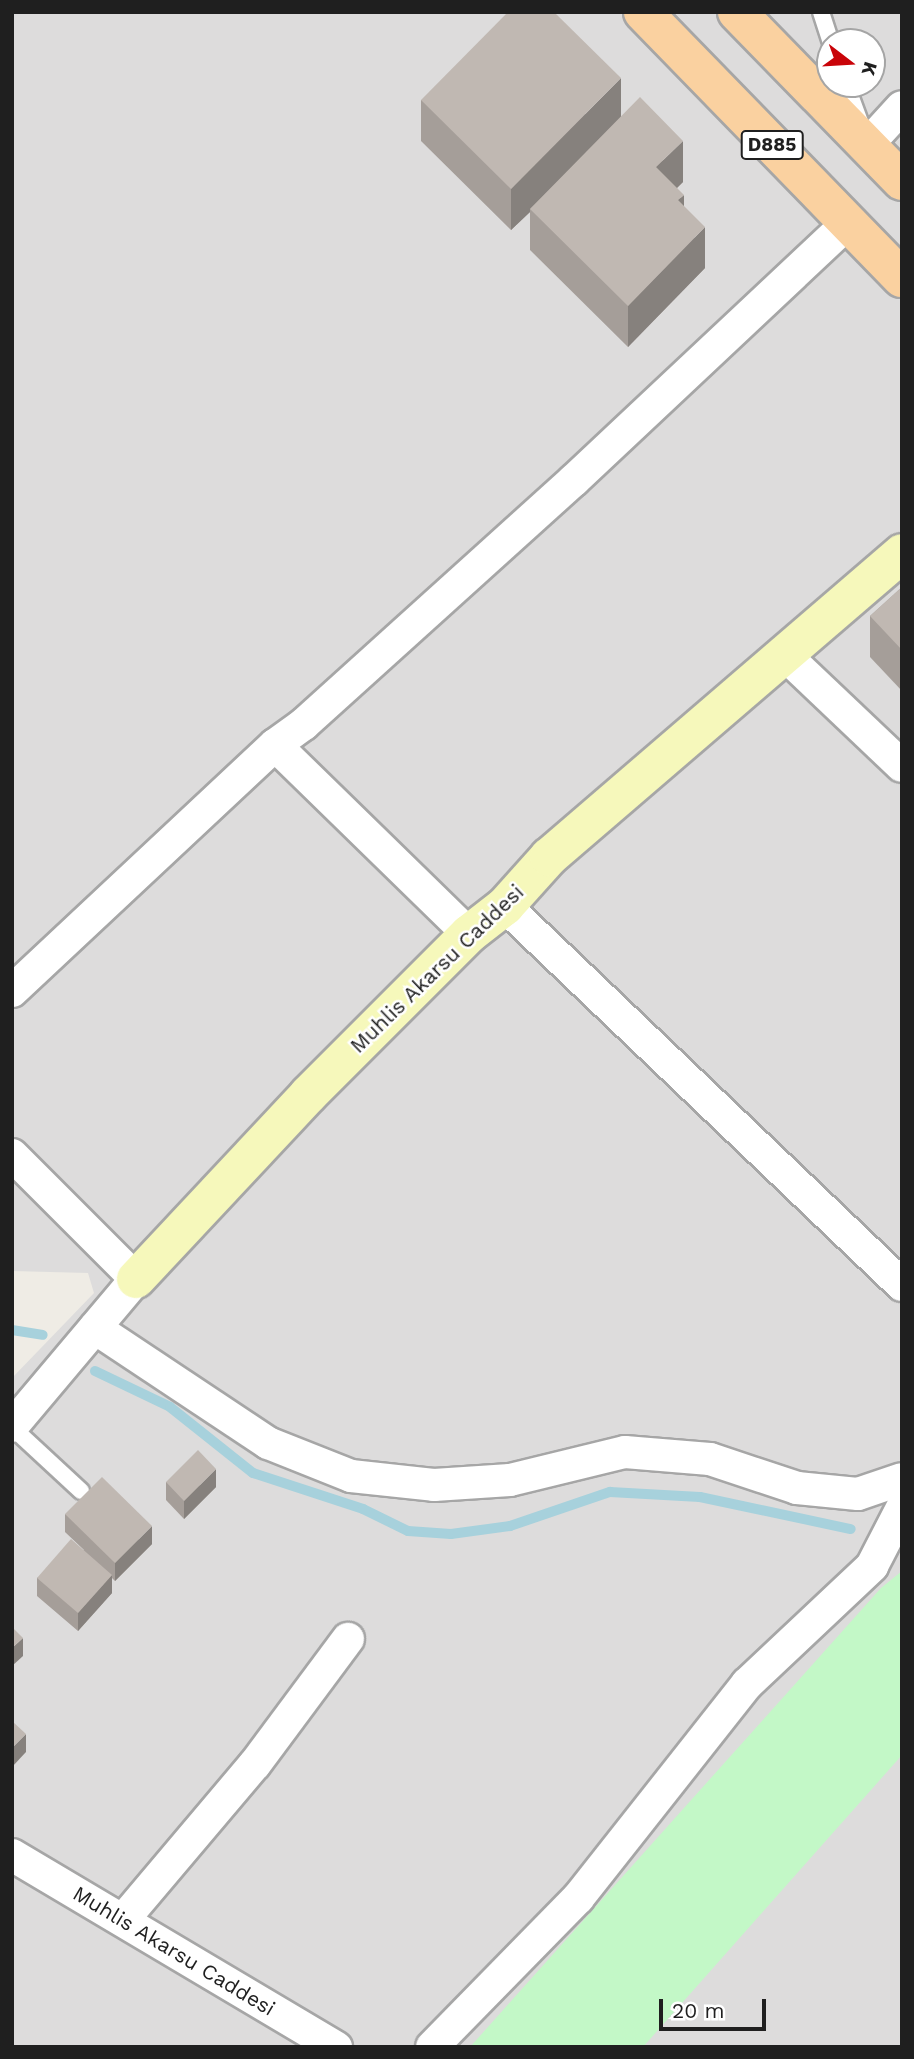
<!DOCTYPE html>
<style>
body{margin:0}
#map{position:relative;width:914px;height:2059px;overflow:hidden;background:#efece5;font-family:"Work Sans",sans-serif}
div>[style]{position:absolute}
.residential>*{inset:0;background:#dddcdc}
.park>*{inset:0;background:#c3f8c7}
.stream>*{height:10px;margin:-5px;padding:0 5px;transform-origin:5px;border-radius:5px;background:#a7d1dc}
.roads{filter:drop-shadow(2px 0 #a6a6a6) drop-shadow(-2px 0 #a6a6a6) drop-shadow(0 2px #a6a6a6) drop-shadow(0 -2px #a6a6a6)}
.lane>*{height:16px;margin:-8px;padding:0 8px;transform-origin:8px;border-radius:8px;background:#fff}
.street>*{height:32px;margin:-16px;padding:0 16px;transform-origin:16px;border-radius:16px;background:#fff}
.secondary>*{height:38px;margin:-19px;padding:0 19px;transform-origin:19px;border-radius:19px;background:#f6f8bb}
.primary>*{height:38px;margin:-19px;padding:0 19px;transform-origin:19px;border-radius:19px;background:#fad1a0}
.wall>*{inset:0;background:#a59e99}
.shaded-wall>*{inset:0;background:#86817d}
.building>*{inset:0;background:#c0b8b2}
span{translate:-50% -50%;white-space:nowrap;text-align:center;line-height:1.15;-webkit-text-stroke:5px #fff;paint-order:stroke}
.shield-label span{padding:2px 5px;background:#fff;border:2px solid;border-radius:5px;-webkit-text-stroke-width:0}
.shield-label{font-size:19px;color:#1f1f1f;font-weight:700}
.street-label{font-size:21px;color:#1f1f1f}
.frame{position:absolute;inset:0;border:14px solid #1f1f1f;pointer-events:none}
.north{position:absolute;left:816px;top:28px;width:70px;height:70px;box-sizing:border-box;background:#fff;border:2px solid #a5a5a5;border-radius:50%;rotate:107deg;font-size:19px;font-weight:700;line-height:28px;text-align:center;color:#1f1f1f}
.north::after{content:'';display:block;margin:auto;width:24px;height:32px;background:#c90409;clip-path:polygon(50% 0,100% 100%,50% 72%,0 100%)}
.scale{position:absolute;left:659px;top:1999px;width:107px;height:32px;box-sizing:border-box;border:4px solid #1f1f1f;border-top:0;padding-left:9px;font-size:21px;line-height:24px;white-space:nowrap;color:#1f1f1f;-webkit-text-stroke:5px #fff;paint-order:stroke}
</style>
<div id="map">
<div class="residential">
<div style="clip-path:polygon(evenodd,12px 12px,902px 12px,902px 2047px,12px 2047px,12px 1378px,94px 1293px,88px 1273px,12px 1271px,12px 12px,830px 42px,872px 42px,872px 84px,830px 84px,830px 42px)"></div>
</div>
<div class="park">
<div style="clip-path:polygon(902px 1571px,902px 1755px,643px 2047px,470px 2047px,881px 1588px)"></div>
</div>
<div class="stream">
<div style="left:12px;top:1330px;width:31px;rotate:9deg"></div>
<div style="left:95px;top:1371px;width:83px;rotate:25.6deg"></div>
<div style="left:170px;top:1407px;width:106px;rotate:38.5deg"></div>
<div style="left:253px;top:1473px;width:116px;rotate:18.1deg"></div>
<div style="left:363px;top:1509px;width:50px;rotate:26.1deg"></div>
<div style="left:408px;top:1531px;width:43px;rotate:4deg"></div>
<div style="left:451px;top:1534px;width:60px;rotate:-7.7deg"></div>
<div style="left:510px;top:1526px;width:106px;rotate:-18.8deg"></div>
<div style="left:610px;top:1492px;width:90px;rotate:3.2deg"></div>
<div style="left:700px;top:1497px;width:154px;rotate:12deg"></div>
</div>
<div class="roads">
<div class="lane">
<div style="left:821px;top:12px;width:32px;rotate:72deg"></div>
<div style="left:846px;top:84px;width:40px;rotate:69.8deg"></div>
<div style="left:12px;top:1427px;width:94px;rotate:42.8deg"></div>
</div>
<div class="street">
<div style="left:868px;top:144px;width:50px;rotate:-47.4deg"></div>
<div style="left:785px;top:655px;width:161px;rotate:43.5deg"></div>
<div style="left:275px;top:745px;width:271px;rotate:44.3deg"></div>
<div style="left:505px;top:906px;width:549px;rotate:43.67deg"></div>
<div style="left:12px;top:991px;width:360px;rotate:-43.1deg"></div>
<div style="left:275px;top:745px;width:36px;rotate:-36deg"></div>
<div style="left:304px;top:724px;width:363px;rotate:-42.1deg"></div>
<div style="left:573px;top:481px;width:377px;rotate:-43.2deg"></div>
<div style="left:12px;top:1155px;width:175px;rotate:45deg"></div>
<div style="left:136px;top:1279px;width:192px;rotate:130.1deg"></div>
<div style="left:95px;top:1328px;width:208px;rotate:33.6deg"></div>
<div style="left:268px;top:1443px;width:89px;rotate:21.7deg"></div>
<div style="left:351px;top:1476px;width:83px;rotate:6.2deg"></div>
<div style="left:434px;top:1485px;width:76px;rotate:-3.8deg"></div>
<div style="left:510px;top:1480px;width:118px;rotate:-13.7deg"></div>
<div style="left:625px;top:1452px;width:85px;rotate:4.7deg"></div>
<div style="left:710px;top:1459px;width:92px;rotate:18.4deg"></div>
<div style="left:797px;top:1488px;width:61px;rotate:5.6deg"></div>
<div style="left:858px;top:1494px;width:46px;rotate:-18.8deg"></div>
<div style="left:12px;top:1855px;width:377px;rotate:30.7deg"></div>
<div style="left:123px;top:1920px;width:204px;rotate:-49.8deg"></div>
<div style="left:255px;top:1764px;width:156px;rotate:-53.4deg"></div>
<div style="left:432px;top:2047px;width:209px;rotate:-45.6deg"></div>
<div style="left:578px;top:1898px;width:273px;rotate:-51.7deg"></div>
<div style="left:747px;top:1684px;width:172px;rotate:-43.3deg"></div>
<div style="left:872px;top:1566px;width:65px;rotate:-62.7deg"></div>
</div>
<div class="secondary">
<div style="left:136px;top:1279px;width:252px;rotate:-46.9deg"></div>
<div style="left:308px;top:1095px;width:228px;rotate:-45deg"></div>
<div style="left:469px;top:934px;width:46px;rotate:-37.9deg"></div>
<div style="left:505px;top:906px;width:66px;rotate:-48.1deg"></div>
<div style="left:549px;top:857px;width:466px;rotate:-40.7deg"></div>
</div>
<div class="primary">
<div style="left:643px;top:12px;width:371px;rotate:45.8deg"></div>
<div style="left:737px;top:12px;width:236px;rotate:45.7deg"></div>
</div>
</div>
<div class="wall">
<div style="clip-path:polygon(421px 100px,621px 117px,683px 182px,677px 188px,705px 268px,628px 347px,530px 250px,530px 212px,511px 230px,421px 141px)"></div>
<div style="clip-path:polygon(902px 587px,902px 691px,870px 657px,870px 616px)"></div>
<div style="clip-path:polygon(166px 1482px,216px 1487px,184px 1519px,166px 1500px)"></div>
<div style="clip-path:polygon(65px 1514px,152px 1544px,115px 1581px,112px 1578px,112px 1593px,78px 1631px,37px 1596px,37px 1578px,84px 1550px,65px 1532px)"></div>
</div>
<div class="shaded-wall">
<div style="clip-path:polygon(621px 78px,621px 119px,530px 209px,530px 212px,511px 230px,511px 189px)"></div>
<div style="clip-path:polygon(683px 141px,683px 182px,656px 208px,656px 167px)"></div>
<div style="clip-path:polygon(684px 195px,684px 236px,678px 200px)"></div>
<div style="clip-path:polygon(705px 227px,705px 268px,628px 347px,628px 306px)"></div>
<div style="clip-path:polygon(216px 1469px,216px 1487px,184px 1519px,184px 1501px)"></div>
<div style="clip-path:polygon(152px 1526px,152px 1544px,115px 1581px,115px 1563px)"></div>
<div style="clip-path:polygon(112px 1575px,112px 1593px,78px 1631px,78px 1613px)"></div>
<div style="clip-path:polygon(23px 1638px,23px 1656px,12px 1666px,12px 1648px)"></div>
<div style="clip-path:polygon(26px 1734px,26px 1752px,12px 1767px,12px 1748px)"></div>
</div>
<div class="building">
<div style="clip-path:polygon(508px 12px,554px 12px,621px 78px,511px 189px,421px 100px)"></div>
<div style="clip-path:polygon(640px 97px,683px 141px,656px 167px,684px 195px,678px 200px,705px 227px,628px 306px,530px 209px)"></div>
<div style="clip-path:polygon(902px 587px,902px 650px,870px 616px)"></div>
<div style="clip-path:polygon(198px 1450px,216px 1469px,184px 1501px,166px 1482px)"></div>
<div style="clip-path:polygon(102px 1477px,152px 1526px,115px 1563px,65px 1514px)"></div>
<div style="clip-path:polygon(71px 1539px,112px 1575px,78px 1613px,37px 1578px)"></div>
<div style="clip-path:polygon(12px 1627px,23px 1638px,12px 1648px)"></div>
<div style="clip-path:polygon(12px 1721px,26px 1734px,12px 1748px)"></div>
</div>
<div class="shield-label">
<span style="left:772px;top:145px">D885</span>
</div>
<div class="street-label">
<span style="left:437px;top:969px;rotate:-44deg">Muhlis Akarsu Caddesi</span>
<span style="left:174px;top:1951px;rotate:31deg">Muhlis Akarsu Caddesi</span>
</div>
<div class="frame"></div>
<div class="north">K</div>
<div class="scale">20 m</div>
</div>
